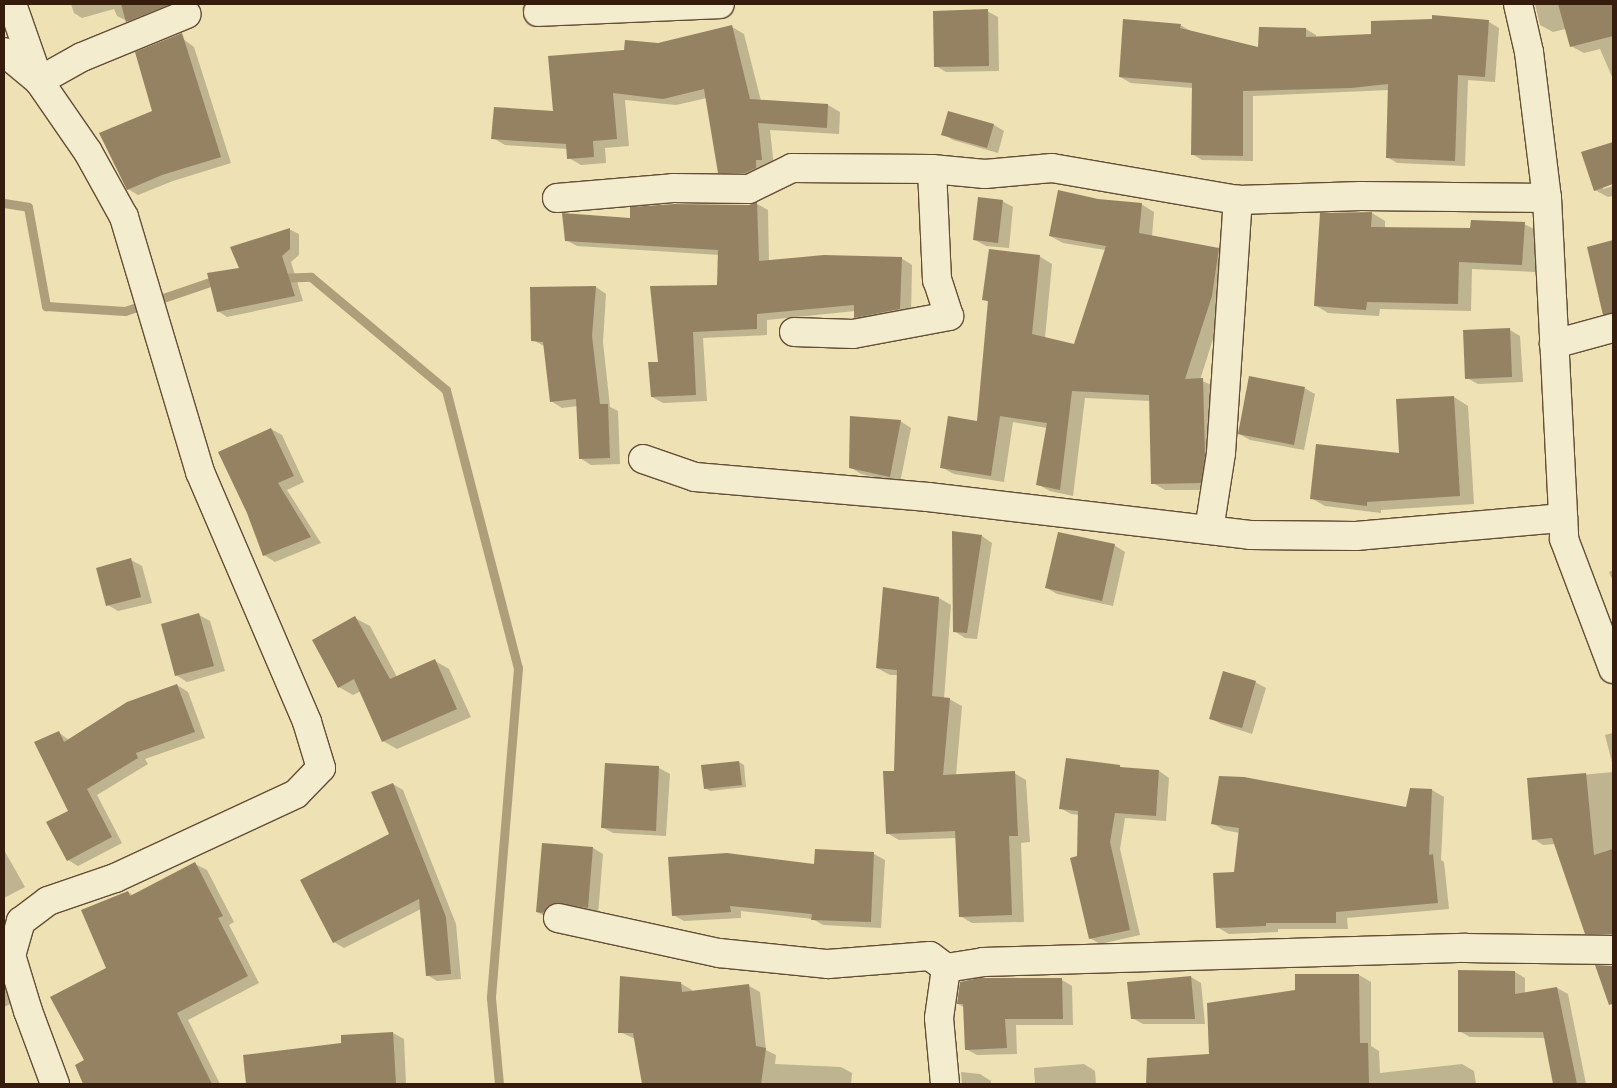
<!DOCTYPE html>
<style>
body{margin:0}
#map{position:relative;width:1617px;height:1088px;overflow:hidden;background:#eee1b3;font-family:"IM FELL Double Pica",serif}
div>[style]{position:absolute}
.shadow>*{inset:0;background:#0003}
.stream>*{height:9px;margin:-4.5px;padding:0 4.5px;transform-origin:4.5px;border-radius:4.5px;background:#af9e7a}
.building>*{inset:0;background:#958263}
.roads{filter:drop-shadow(1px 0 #634d36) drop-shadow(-1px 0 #634d36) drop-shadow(0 1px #634d36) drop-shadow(0 -1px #634d36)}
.street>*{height:28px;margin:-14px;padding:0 14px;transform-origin:14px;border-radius:14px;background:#f4ecce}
span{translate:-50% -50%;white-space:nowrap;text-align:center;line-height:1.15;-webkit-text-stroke:4px #f4ecce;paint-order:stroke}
.frame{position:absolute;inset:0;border:5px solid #351c0c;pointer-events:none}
</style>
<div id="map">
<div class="shadow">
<div style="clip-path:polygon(71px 4px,167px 4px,169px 11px,172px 10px,169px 4px,173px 4px,175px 9px,135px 25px,117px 16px,114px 9px,82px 18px,74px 13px)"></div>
<div style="clip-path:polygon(1535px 4px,1613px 4px,1613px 79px,1600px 49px,1584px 53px,1571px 46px,1566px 29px,1553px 32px,1540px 25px)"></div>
<div style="clip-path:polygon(987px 11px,998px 17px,999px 71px,946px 72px,936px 66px)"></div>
<div style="clip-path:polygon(1489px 22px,1499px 28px,1495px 82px,1468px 80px,1465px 166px,1397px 163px,1387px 157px,1389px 90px,1253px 96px,1253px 161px,1202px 160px,1192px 154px,1193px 88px,1131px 83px,1120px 77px,1180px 25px,1191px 31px,1260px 48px,1306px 29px,1316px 35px,1316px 38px,1372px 35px)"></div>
<div style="clip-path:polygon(732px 27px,744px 34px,761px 101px,828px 105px,840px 112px,839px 134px,770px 130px,774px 167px,769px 175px,732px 179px,720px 172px,707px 98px,676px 105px,625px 100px,629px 146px,605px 148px,606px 163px,581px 165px,569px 158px,568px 149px,505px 145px,493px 138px,554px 112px,625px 51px)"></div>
<div style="clip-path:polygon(179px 36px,194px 47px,231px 163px,173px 181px,138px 195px,128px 189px)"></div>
<div style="clip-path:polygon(994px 125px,1004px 131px,998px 153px,953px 140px,943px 134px)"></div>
<div style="clip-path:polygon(1613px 143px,1613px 183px,1603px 186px,1603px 189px,1613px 186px,1613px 196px,1608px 197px,1595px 190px,1583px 153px)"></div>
<div style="clip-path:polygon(1098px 200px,1141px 204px,1154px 212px,1152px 236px,1219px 249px,1232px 256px,1224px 304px,1200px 380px,1216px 387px,1213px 490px,1165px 490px,1153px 483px,1151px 401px,1085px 398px,1073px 496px,1050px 491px,1037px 484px,1047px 428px,1013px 422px,1004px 482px,954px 474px,941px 467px,978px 422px,989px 302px,983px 299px,1039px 256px,1052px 264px,1045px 338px,1075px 345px,1105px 250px,1063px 243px,1050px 236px)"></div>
<div style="clip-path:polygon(1002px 201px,1013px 207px,1009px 248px,986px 246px,975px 240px)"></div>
<div style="clip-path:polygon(757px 204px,768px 210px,769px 262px,901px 258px,912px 265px,911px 315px,866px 323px,855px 317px,855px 311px,767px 320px,767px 335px,703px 338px,707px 401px,663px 403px,652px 397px,659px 363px,718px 286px,719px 255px,577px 246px,566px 240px,632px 219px)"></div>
<div style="clip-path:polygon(1372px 213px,1385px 221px,1385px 229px,1471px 230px,1524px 224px,1538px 231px,1535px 272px,1472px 269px,1471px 311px,1380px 309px,1379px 316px,1328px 313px,1315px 305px,1321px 214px)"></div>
<div style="clip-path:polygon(289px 229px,299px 234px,299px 255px,291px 262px,303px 301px,227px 317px,218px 311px,241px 270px)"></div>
<div style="clip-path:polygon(1613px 242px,1613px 299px,1612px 299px,1589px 248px)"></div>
<div style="clip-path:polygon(596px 287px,606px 294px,603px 342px,610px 407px,618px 411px,620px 464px,591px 465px,580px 458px,578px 406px,562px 408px,551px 401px,544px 346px,533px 340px)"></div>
<div style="clip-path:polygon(1510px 330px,1520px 336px,1523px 382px,1478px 384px,1467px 378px)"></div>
<div style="clip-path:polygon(1304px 388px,1315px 394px,1304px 450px,1250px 440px,1239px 434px)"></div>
<div style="clip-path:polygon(1454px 397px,1468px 406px,1474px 504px,1381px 510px,1381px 513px,1325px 506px,1311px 498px,1401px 455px)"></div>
<div style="clip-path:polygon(900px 421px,911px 428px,900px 483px,861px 474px,850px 467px)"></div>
<div style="clip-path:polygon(271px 429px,282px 435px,304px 482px,287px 490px,321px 543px,275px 562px,264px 555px)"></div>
<div style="clip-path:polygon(982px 536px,992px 543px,977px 639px,965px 638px,954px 631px)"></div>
<div style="clip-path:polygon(1114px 545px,1125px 552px,1113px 606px,1057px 594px,1047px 588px)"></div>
<div style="clip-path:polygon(131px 560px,142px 566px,152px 603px,118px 611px,108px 605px)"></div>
<div style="clip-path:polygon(1613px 570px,1613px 581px,1609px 572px)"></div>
<div style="clip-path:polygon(939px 598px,951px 605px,944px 699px,949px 699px,962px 706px,956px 776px,1014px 773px,1026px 780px,1030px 842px,1021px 843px,1024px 922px,972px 923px,960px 916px,957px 838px,899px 840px,887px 833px,895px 772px,898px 675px,890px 675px,877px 668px)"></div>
<div style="clip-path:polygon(199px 615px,210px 621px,225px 671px,187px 682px,176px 675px)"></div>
<div style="clip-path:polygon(355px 618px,370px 626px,397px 677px,435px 661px,449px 669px,471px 717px,397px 749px,383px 741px,361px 691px,353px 695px,339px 687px)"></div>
<div style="clip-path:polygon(1255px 682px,1266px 688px,1252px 734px,1221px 724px,1210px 718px)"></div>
<div style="clip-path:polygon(177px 685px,188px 692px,205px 738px,145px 759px,148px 764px,97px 795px,122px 843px,78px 866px,68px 860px,69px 811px,58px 732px,69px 740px)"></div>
<div style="clip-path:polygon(1613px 733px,1613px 766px,1605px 735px)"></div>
<div style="clip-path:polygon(739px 762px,744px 765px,746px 787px,710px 791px,705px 788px)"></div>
<div style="clip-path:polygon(606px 764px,659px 768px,670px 774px,666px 836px,613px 833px,602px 827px)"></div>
<div style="clip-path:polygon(1119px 766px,1124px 769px,1159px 771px,1169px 778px,1166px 821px,1125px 818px,1120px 849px,1140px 935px,1100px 944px,1090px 938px,1078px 857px,1079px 815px,1071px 814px,1060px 808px)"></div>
<div style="clip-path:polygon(1613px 772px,1613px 939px,1596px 939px,1586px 933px,1555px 844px,1543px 845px,1534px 839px,1528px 780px)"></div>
<div style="clip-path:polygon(393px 784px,403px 790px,456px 924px,461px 979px,437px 981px,427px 975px,421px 909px,344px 948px,334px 942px,390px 835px)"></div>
<div style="clip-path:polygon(1432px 790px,1444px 797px,1441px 860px,1444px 862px,1449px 909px,1347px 918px,1348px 929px,1278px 929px,1278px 932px,1229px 934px,1217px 927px,1235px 873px,1240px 833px,1224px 830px,1212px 823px,1407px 808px)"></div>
<div style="clip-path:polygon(593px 848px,603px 854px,598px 914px,548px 918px,537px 912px)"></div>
<div style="clip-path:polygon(4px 850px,25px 887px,4px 898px)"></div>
<div style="clip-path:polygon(816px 850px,874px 854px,885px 860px,881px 928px,823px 925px,813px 919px,741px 911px,741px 918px,684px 921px,673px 915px,815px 865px)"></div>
<div style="clip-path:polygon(195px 864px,207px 870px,234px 922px,229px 925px,259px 983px,188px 1020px,220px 1084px,85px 1084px,76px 1065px,86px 1061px,128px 892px,134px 896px)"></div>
<div style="clip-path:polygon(1515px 972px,1525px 978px,1525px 994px,1557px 988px,1568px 994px,1586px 1084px,1554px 1084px,1545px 1038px,1470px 1037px,1459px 1031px)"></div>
<div style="clip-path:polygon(1359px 975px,1371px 982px,1371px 1046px,1379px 1051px,1380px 1073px,1462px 1064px,1474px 1071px,1476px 1084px,1147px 1084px,1148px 1060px,1211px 1055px,1297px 991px)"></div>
<div style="clip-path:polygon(1191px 977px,1201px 983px,1205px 1024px,1143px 1024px,1132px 1018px)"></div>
<div style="clip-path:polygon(1062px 980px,1072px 986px,1073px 1025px,1016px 1025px,1017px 1054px,977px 1055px,966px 1049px,965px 1008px,958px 1004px)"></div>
<div style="clip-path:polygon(4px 983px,13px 1003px,4px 1007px)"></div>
<div style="clip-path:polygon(680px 983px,692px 990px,692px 992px,749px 986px,760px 992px,766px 1050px,776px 1055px,775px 1064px,841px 1067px,852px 1073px,851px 1084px,643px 1084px,635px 1039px,620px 1032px)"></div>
<div style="clip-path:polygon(393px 1033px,404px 1039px,406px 1084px,248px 1084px,244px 1056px,343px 1044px)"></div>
<div style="clip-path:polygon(1084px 1064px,1095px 1071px,1096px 1084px,1035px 1084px,1034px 1068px)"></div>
<div style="clip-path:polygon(961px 1072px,980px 1074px,991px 1081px,991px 1084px,962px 1084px)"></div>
</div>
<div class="stream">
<div style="left:4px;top:203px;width:24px;rotate:9deg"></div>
<div style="left:28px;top:207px;width:101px;rotate:79.7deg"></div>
<div style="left:46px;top:306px;width:79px;rotate:3.6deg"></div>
<div style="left:125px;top:311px;width:99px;rotate:-18.8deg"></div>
<div style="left:277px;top:278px;width:34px;rotate:-2deg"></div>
<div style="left:311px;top:277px;width:176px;rotate:39.9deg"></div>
<div style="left:446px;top:390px;width:287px;rotate:75.5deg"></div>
<div style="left:518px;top:668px;width:331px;rotate:94.7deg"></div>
<div style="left:491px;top:998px;width:86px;rotate:84.7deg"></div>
</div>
<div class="building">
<div style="clip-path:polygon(121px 4px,171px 4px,126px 22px)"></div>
<div style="clip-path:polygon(1558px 4px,1613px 4px,1613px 36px,1570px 47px)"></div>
<div style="clip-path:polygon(988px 9px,989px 66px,934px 67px,933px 11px)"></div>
<div style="clip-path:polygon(1432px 15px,1489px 20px,1485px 77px,1458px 75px,1455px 161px,1386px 158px,1388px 84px,1351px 88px,1243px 91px,1243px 156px,1191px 155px,1192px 83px,1119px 77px,1123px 19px,1181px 24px,1180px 28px,1258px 47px,1259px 27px,1306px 28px,1306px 37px,1371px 34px,1371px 21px,1432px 19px)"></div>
<div style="clip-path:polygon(732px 25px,750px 99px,828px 104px,827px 128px,758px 123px,762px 160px,756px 160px,756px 168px,745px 173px,718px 173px,704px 89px,663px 99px,613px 93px,617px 139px,593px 141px,594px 157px,567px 159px,566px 144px,491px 139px,494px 107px,553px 111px,548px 56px,624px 50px,625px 40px,658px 43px)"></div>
<div style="clip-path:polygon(182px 33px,221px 157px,162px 175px,127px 190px,99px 133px,152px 111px,135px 52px)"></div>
<div style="clip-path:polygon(948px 111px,994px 124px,987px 148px,941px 135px)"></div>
<div style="clip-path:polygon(1613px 142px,1613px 184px,1594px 191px,1581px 152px)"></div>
<div style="clip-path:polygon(1058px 190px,1098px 199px,1142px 203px,1139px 233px,1219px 248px,1212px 296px,1185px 379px,1203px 378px,1205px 456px,1201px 483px,1151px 484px,1149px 395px,1072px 391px,1060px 490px,1036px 485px,1047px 423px,1000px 416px,991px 476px,940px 468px,948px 416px,977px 421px,988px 301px,982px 300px,989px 249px,1040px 255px,1032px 334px,1074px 344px,1106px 246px,1049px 236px)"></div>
<div style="clip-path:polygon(978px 197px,1003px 200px,998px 243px,973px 240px)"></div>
<div style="clip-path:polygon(757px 202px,759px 261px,824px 255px,902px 257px,900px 309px,854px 318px,854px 305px,757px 314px,757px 329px,693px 332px,696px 395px,651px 397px,648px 362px,658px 362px,650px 286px,717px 285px,718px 250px,565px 241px,562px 213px,630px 218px,630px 207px,674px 204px,749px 205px)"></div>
<div style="clip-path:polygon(1372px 212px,1371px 227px,1470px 228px,1471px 220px,1525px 222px,1522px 265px,1459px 262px,1458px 304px,1367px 302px,1366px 310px,1314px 306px,1320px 213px)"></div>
<div style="clip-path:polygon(290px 228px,290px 249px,282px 256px,295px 296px,217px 312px,207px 273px,239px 268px,230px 247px)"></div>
<div style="clip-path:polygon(1613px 240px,1613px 313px,1603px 315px,1587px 247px)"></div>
<div style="clip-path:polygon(596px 286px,592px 336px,600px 404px,608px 404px,610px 458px,579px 459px,576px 399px,550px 402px,543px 342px,531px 341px,530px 287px)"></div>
<div style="clip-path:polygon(1510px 328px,1512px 377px,1465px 379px,1463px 330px)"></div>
<div style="clip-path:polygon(1249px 376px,1305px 387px,1294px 445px,1238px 434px)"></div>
<div style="clip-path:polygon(1454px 396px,1460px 496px,1367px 502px,1367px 506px,1310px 499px,1316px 444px,1399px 453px,1396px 399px)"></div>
<div style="clip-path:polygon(850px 416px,901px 420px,890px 477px,849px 468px)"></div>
<div style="clip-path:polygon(271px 428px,294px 476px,278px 483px,311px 537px,263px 556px,247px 513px,218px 452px)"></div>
<div style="clip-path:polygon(952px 531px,982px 535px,967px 633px,953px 632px)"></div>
<div style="clip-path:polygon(1058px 532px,1115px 544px,1102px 601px,1045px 588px)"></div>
<div style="clip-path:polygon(131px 558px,141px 597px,106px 606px,96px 568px)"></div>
<div style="clip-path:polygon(883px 587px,939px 597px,932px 696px,950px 698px,943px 775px,1015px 771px,1018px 836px,1009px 836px,1012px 915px,959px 917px,955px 831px,886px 834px,883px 771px,894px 771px,897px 670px,876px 668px)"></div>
<div style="clip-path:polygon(199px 613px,214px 666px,175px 676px,161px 624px)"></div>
<div style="clip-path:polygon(355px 616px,390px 679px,435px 659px,457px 709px,382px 742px,354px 679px,338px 688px,312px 640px)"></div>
<div style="clip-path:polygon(1223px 671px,1256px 681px,1242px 728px,1209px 719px)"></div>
<div style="clip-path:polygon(177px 684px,195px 732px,136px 753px,138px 758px,87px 789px,112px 837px,67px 861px,46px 822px,68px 811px,34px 742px,59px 731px,64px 742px,127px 702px)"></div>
<div style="clip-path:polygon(1066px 758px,1120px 765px,1120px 767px,1159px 770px,1156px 816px,1115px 813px,1110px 842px,1130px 930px,1089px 939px,1070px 858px,1077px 856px,1078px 811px,1059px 809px)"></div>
<div style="clip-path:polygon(739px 761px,742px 785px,704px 789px,701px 765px)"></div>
<div style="clip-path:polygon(605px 763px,659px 766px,656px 831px,601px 828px)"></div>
<div style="clip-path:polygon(1586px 773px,1594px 855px,1613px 849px,1613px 934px,1585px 934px,1552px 838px,1532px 840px,1527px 778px)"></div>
<div style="clip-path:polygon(1219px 776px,1244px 777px,1406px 807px,1410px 788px,1432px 789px,1429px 855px,1433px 854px,1438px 903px,1336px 912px,1336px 923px,1266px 923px,1266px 926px,1216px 928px,1213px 873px,1234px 872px,1239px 828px,1211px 824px)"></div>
<div style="clip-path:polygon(393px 783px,446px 917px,451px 974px,426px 976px,419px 899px,333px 943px,300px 880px,389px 834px,371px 792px)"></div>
<div style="clip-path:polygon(542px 843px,593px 847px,588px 908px,554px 903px,547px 907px,543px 913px,536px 912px)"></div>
<div style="clip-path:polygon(815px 849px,874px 852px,871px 922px,811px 920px,812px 914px,730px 906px,731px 912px,672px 916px,668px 857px,727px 853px,814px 864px)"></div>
<div style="clip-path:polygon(195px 862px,223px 916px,218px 918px,248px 976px,177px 1013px,212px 1084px,83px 1084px,75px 1065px,84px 1060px,50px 997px,106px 968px,81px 910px,128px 891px,130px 896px)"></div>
<div style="clip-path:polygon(1595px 965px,1613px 966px,1613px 1004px,1609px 1005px)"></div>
<div style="clip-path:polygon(1458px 970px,1515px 971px,1515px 994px,1557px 987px,1577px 1084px,1553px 1084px,1543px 1032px,1458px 1032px)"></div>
<div style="clip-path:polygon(1295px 974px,1359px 974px,1360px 1043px,1368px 1043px,1369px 1084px,1146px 1084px,1147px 1058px,1209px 1054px,1207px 1003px,1295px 990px)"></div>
<div style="clip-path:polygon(620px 976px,681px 982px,682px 992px,749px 984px,756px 1046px,766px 1048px,761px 1084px,642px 1084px,633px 1033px,618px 1033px)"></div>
<div style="clip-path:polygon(1191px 976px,1195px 1019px,1131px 1019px,1127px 982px)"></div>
<div style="clip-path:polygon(979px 978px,1062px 978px,1063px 1019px,1005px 1019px,1007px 1048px,965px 1050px,963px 1004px,957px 1004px,960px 982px)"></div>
<div style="clip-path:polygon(393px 1032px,396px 1084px,246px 1084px,243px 1055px,341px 1043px,341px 1035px)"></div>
</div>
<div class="roads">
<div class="street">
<div style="left:12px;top:4px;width:82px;rotate:70.7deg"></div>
<div style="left:39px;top:81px;width:49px;rotate:-29.2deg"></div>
<div style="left:82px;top:57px;width:113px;rotate:-22.3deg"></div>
<div style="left:1518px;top:4px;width:49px;rotate:77.1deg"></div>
<div style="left:1529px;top:52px;width:147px;rotate:83deg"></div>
<div style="left:1547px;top:198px;width:341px;rotate:87.1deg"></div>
<div style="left:1564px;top:539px;width:139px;rotate:69.3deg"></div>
<div style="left:538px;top:12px;width:182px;rotate:-2.5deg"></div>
<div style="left:4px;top:52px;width:45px;rotate:39.6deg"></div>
<div style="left:39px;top:81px;width:86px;rotate:55.4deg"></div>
<div style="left:88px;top:152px;width:74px;rotate:61deg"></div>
<div style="left:124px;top:217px;width:266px;rotate:73.4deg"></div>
<div style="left:200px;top:472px;width:272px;rotate:66.8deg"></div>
<div style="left:307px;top:722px;width:48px;rotate:73.1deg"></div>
<div style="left:321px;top:768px;width:36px;rotate:134deg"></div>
<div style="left:296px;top:794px;width:200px;rotate:155.1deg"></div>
<div style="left:115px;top:878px;width:71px;rotate:161.1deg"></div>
<div style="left:48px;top:901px;width:34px;rotate:143deg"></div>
<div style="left:21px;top:921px;width:35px;rotate:106deg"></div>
<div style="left:11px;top:955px;width:59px;rotate:73.1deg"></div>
<div style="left:28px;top:1011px;width:78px;rotate:69.7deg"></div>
<div style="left:557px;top:198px;width:116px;rotate:-4.9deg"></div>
<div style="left:673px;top:188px;width:76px;rotate:0.8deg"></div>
<div style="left:749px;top:189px;width:48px;rotate:-26deg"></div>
<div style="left:792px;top:168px;width:140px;rotate:0.4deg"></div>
<div style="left:932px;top:169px;width:53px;rotate:5.4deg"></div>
<div style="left:985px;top:174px;width:67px;rotate:-5.1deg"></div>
<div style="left:1052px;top:168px;width:189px;rotate:9.8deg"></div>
<div style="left:1238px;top:200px;width:123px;rotate:-1.9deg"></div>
<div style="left:1361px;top:196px;width:186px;rotate:0.6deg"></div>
<div style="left:794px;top:332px;width:59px;rotate:1.9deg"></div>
<div style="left:853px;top:334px;width:98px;rotate:-10.6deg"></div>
<div style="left:949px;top:316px;width:38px;rotate:-108deg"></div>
<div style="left:937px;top:280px;width:111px;rotate:-92.6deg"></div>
<div style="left:1554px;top:344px;width:61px;rotate:-15.2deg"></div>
<div style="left:643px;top:459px;width:55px;rotate:19.1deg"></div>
<div style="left:695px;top:477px;width:234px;rotate:4.9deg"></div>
<div style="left:928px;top:497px;width:324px;rotate:6.7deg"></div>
<div style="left:1250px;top:535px;width:106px;rotate:0.5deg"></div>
<div style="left:1356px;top:536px;width:208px;rotate:-5deg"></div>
<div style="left:1209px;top:530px;width:78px;rotate:-81.1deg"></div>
<div style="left:1221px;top:453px;width:254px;rotate:-86.2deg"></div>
<div style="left:558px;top:918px;width:165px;rotate:12.3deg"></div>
<div style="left:719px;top:953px;width:110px;rotate:5.8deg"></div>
<div style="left:828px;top:964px;width:102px;rotate:-4.5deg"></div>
<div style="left:930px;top:956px;width:20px;rotate:37deg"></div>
<div style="left:946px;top:968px;width:37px;rotate:-9deg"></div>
<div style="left:983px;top:962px;width:483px;rotate:-1.7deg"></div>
<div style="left:1466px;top:948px;width:147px;rotate:0.8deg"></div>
<div style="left:945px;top:1084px;width:66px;rotate:-95.2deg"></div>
<div style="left:939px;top:1018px;width:50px;rotate:-82deg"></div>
</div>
</div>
<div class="frame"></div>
</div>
